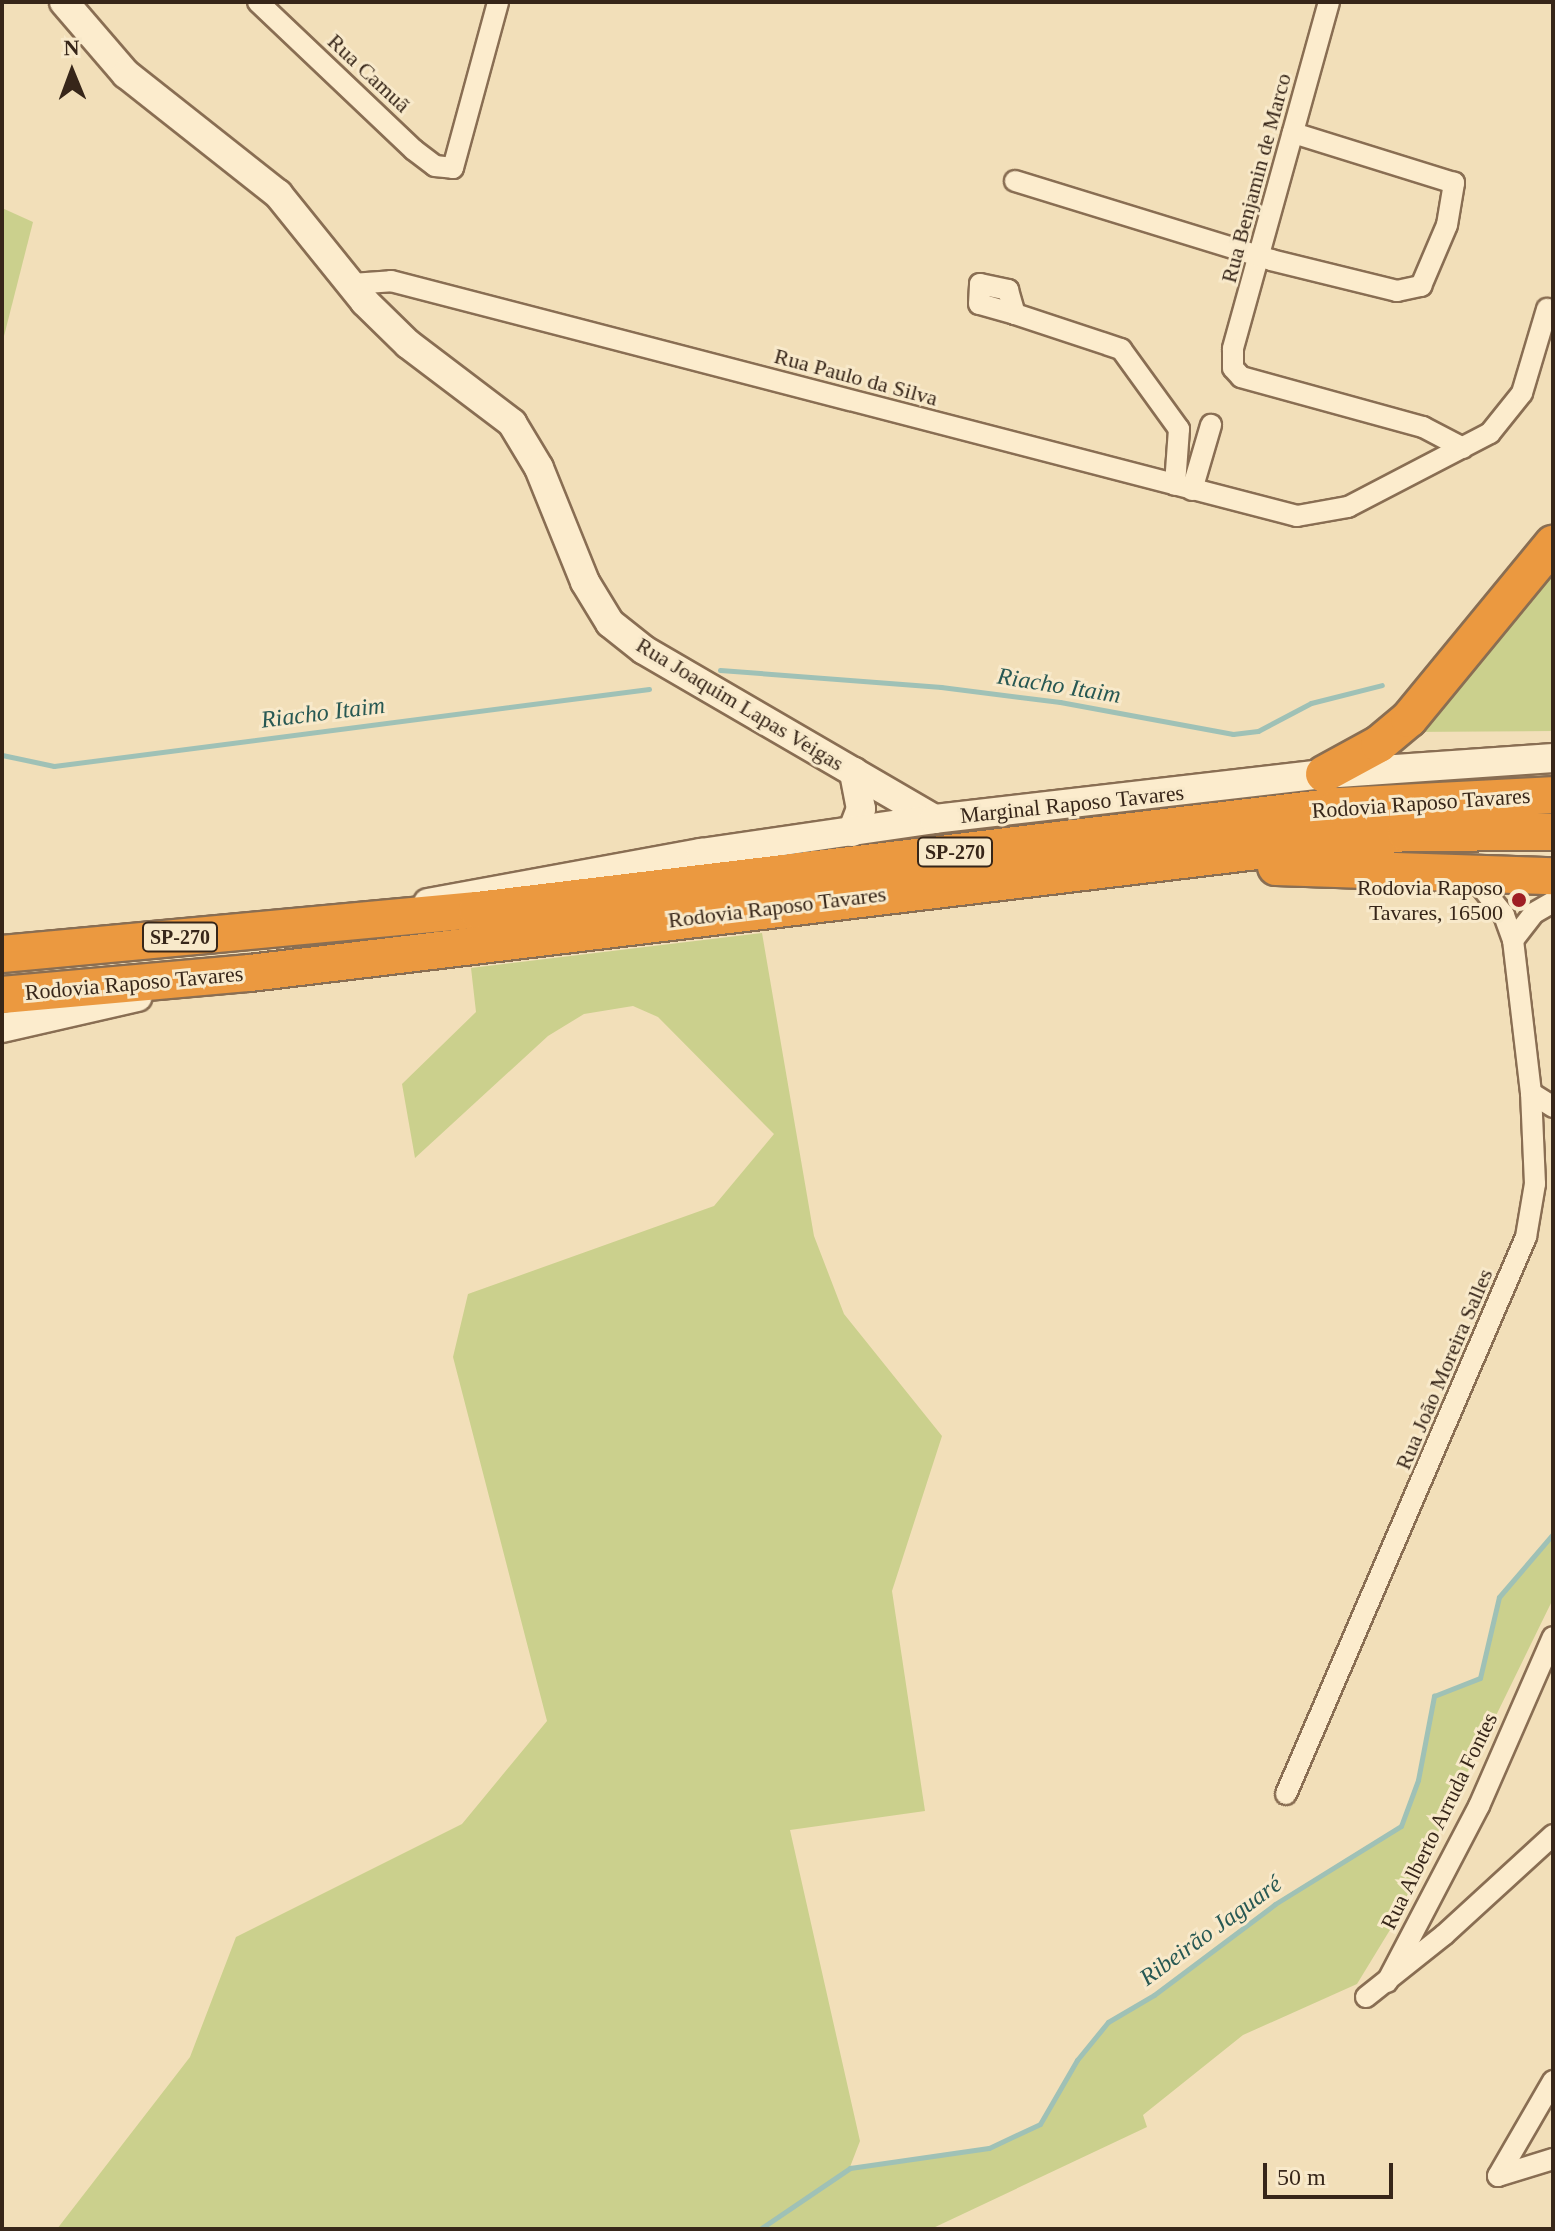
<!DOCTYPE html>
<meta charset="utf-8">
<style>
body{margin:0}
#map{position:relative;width:1555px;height:2231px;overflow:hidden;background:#f2dfb9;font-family:"Times New Roman",serif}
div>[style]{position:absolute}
.green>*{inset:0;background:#cbd08d}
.stream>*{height:5px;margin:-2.5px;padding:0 2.5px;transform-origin:2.5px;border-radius:2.5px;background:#9fc1b6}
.roads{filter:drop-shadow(2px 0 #896e53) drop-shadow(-2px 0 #896e53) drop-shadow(0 2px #896e53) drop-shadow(0 -2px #896e53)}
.street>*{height:20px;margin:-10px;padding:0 10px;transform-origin:10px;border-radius:10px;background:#fceccd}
.secondary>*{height:28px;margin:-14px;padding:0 14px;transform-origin:14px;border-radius:14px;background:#fceccd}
.highway>*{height:36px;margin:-18px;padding:0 18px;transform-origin:18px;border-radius:18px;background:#eb9940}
.dots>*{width:22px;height:22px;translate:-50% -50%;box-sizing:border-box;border:4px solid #f8e9ca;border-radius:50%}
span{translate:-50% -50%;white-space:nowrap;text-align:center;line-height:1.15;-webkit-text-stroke:6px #f8e9ca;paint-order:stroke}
.shield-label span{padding:2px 6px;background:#f8e9ca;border:2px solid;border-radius:6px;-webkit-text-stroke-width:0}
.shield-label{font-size:20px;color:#372619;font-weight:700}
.street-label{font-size:22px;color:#372619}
.poi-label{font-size:22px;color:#372619}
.right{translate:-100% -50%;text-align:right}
.water-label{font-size:24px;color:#275853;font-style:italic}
.frame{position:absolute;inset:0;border:4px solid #372619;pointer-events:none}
.north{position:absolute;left:32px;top:32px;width:80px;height:80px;-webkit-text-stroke:6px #f8e9ca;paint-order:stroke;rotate:359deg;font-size:22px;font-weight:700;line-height:32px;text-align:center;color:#372619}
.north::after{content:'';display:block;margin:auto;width:28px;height:36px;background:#372619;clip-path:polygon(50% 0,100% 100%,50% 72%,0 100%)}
.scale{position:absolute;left:1263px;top:2163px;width:130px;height:36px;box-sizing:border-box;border:4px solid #372619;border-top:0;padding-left:10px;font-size:24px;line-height:28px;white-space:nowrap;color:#372619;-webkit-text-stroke:6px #f8e9ca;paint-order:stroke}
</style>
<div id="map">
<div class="green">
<div style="clip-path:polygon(2px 208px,33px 222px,2px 344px)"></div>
<div style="clip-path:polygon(1553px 563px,1553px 731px,1405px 732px)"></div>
<div style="clip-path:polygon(762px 933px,814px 1236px,844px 1314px,942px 1436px,892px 1591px,925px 1811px,790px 1830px,860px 2141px,850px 2167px,989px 2148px,1040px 2124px,1077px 2060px,1108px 2022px,1154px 1995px,1275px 1904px,1401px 1826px,1418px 1780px,1434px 1696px,1480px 1678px,1499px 1597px,1553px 1534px,1553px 1599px,1396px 1920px,1357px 1984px,1243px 2035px,1143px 2115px,1147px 2127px,931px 2229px,57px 2229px,190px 2057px,236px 1937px,462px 1824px,547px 1721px,453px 1357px,468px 1294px,714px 1206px,774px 1134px,658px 1017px,633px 1006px,584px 1014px,548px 1036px,415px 1158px,402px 1084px,476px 1012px,471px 968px)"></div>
</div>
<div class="stream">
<div style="left:720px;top:670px;width:222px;rotate:4.4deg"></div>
<div style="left:941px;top:687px;width:120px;rotate:7.2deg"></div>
<div style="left:1060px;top:702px;width:176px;rotate:10.5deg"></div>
<div style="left:1233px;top:734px;width:25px;rotate:-7deg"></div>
<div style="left:1258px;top:731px;width:60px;rotate:-27.8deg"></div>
<div style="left:1311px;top:703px;width:73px;rotate:-14.2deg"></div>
<div style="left:2px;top:755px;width:53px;rotate:11.9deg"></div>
<div style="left:54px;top:766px;width:600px;rotate:-7.37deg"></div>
<div style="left:760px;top:2229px;width:109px;rotate:-34.1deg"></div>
<div style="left:850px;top:2168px;width:140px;rotate:-8.2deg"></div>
<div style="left:989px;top:2148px;width:56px;rotate:-25.2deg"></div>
<div style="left:1040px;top:2124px;width:74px;rotate:-60deg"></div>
<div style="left:1077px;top:2060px;width:49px;rotate:-50.8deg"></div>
<div style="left:1108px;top:2022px;width:53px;rotate:-30.4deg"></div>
<div style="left:1154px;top:1995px;width:151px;rotate:-36.9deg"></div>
<div style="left:1275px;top:1904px;width:148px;rotate:-31.8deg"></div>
<div style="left:1401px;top:1826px;width:49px;rotate:-69.7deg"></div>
<div style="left:1418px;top:1780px;width:86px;rotate:-79.2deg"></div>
<div style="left:1434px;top:1696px;width:49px;rotate:-21.4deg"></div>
<div style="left:1480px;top:1678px;width:83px;rotate:-76.8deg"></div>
<div style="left:1499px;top:1597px;width:83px;rotate:-49.4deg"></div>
</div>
<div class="roads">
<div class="street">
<div style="left:258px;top:2px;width:215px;rotate:43.5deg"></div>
<div style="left:414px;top:150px;width:26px;rotate:37deg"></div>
<div style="left:435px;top:166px;width:18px;rotate:6deg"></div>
<div style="left:453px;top:168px;width:172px;rotate:-74.8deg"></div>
<div style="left:1329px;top:2px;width:360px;rotate:105.5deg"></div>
<div style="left:1233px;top:349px;width:19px;rotate:90deg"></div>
<div style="left:1233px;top:368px;width:12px;rotate:48deg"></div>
<div style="left:1241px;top:377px;width:189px;rotate:15.4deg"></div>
<div style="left:1423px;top:427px;width:45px;rotate:27.7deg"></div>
<div style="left:1015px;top:181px;width:268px;rotate:17.1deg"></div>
<div style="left:1271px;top:260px;width:130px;rotate:13.8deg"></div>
<div style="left:1397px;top:291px;width:25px;rotate:-12deg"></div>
<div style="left:1421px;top:286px;width:66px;rotate:-66.9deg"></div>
<div style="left:1447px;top:225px;width:43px;rotate:-80.5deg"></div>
<div style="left:1454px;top:183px;width:169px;rotate:-162.7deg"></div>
<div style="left:352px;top:284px;width:39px;rotate:-4deg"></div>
<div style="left:391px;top:281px;width:936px;rotate:14.54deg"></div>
<div style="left:1297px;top:516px;width:52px;rotate:-10deg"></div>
<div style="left:1348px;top:507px;width:160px;rotate:-27.5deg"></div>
<div style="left:1490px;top:433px;width:51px;rotate:-51.3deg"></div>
<div style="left:1522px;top:393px;width:88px;rotate:-73.4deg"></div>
<div style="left:1015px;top:314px;width:37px;rotate:-164deg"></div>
<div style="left:979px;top:304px;width:20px;rotate:-87deg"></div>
<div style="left:980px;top:284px;width:29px;rotate:12deg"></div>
<div style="left:1008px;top:290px;width:25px;rotate:74deg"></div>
<div style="left:1015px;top:314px;width:112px;rotate:18.3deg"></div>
<div style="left:1121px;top:349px;width:99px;rotate:54.1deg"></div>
<div style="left:1179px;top:429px;width:56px;rotate:94.1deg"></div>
<div style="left:1192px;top:490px;width:68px;rotate:-73.7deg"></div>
<div style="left:1513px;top:940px;width:34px;rotate:-52deg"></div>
<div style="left:1534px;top:913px;width:22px;rotate:-30deg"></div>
<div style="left:1531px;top:1093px;width:26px;rotate:32deg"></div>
<div style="left:1286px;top:1794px;width:607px;rotate:-66.69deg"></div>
<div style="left:1526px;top:1237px;width:54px;rotate:-80.4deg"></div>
<div style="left:1535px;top:1184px;width:91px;rotate:-92.5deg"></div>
<div style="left:1531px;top:1093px;width:154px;rotate:-96.7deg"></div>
<div style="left:1513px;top:940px;width:27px;rotate:-110deg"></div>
<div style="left:1504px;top:915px;width:55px;rotate:-129.1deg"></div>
<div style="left:1387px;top:1982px;width:199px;rotate:-62.4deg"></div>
<div style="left:1479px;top:1806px;width:184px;rotate:-66.4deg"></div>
<div style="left:1366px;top:1997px;width:100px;rotate:-38.5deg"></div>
<div style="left:1444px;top:1935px;width:148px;rotate:-42.5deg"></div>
<div style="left:1498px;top:2176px;width:110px;rotate:-59.9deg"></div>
<div style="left:1498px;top:2176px;width:58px;rotate:-17.2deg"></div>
</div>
<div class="secondary">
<div style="left:64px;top:2px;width:95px;rotate:49.3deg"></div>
<div style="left:126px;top:74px;width:194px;rotate:38.3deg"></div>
<div style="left:278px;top:194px;width:139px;rotate:51.1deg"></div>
<div style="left:365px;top:302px;width:60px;rotate:44.3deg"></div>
<div style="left:408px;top:344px;width:131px;rotate:37.2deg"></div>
<div style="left:512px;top:423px;width:52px;rotate:59deg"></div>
<div style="left:539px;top:468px;width:123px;rotate:68deg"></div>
<div style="left:585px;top:582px;width:48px;rotate:58.6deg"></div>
<div style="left:610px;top:623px;width:43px;rotate:38.5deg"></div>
<div style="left:644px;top:650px;width:336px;rotate:30.2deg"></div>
<div style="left:852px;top:832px;width:25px;rotate:-69deg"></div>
<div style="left:861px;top:809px;width:38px;rotate:-101deg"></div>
<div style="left:428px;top:903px;width:278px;rotate:-10.4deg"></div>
<div style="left:701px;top:853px;width:235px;rotate:-8.3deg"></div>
<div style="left:934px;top:819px;width:393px;rotate:-6.6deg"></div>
<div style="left:1324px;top:774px;width:230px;rotate:-4deg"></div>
<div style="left:2px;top:1028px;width:139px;rotate:-12.9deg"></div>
</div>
<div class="highway">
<div style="left:1324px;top:774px;width:63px;rotate:-28.6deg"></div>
<div style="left:1379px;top:744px;width:39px;rotate:-40deg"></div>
<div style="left:1409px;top:719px;width:227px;rotate:-50.6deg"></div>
<div style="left:1276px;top:867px;width:277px;rotate:1.9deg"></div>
<div style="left:2px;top:954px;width:477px;rotate:-5.3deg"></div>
<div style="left:477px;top:910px;width:868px;rotate:-6.88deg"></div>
<div style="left:1339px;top:806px;width:214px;rotate:-2.9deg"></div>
<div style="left:2px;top:995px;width:249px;rotate:-5.1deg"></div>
<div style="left:250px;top:973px;width:1164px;rotate:-6.91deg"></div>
<div style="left:1406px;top:833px;width:147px;rotate:-0.4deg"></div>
</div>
</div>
<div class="dots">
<div style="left:1519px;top:900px;background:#9e1d23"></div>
</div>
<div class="shield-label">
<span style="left:955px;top:852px">SP-270</span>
<span style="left:180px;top:937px">SP-270</span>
</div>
<div class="street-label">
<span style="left:369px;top:73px;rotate:43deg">Rua Camuã</span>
<span style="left:1256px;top:178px;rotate:-75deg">Rua Benjamin de Marco</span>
<span style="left:856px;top:377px;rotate:15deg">Rua Paulo da Silva</span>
<span style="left:740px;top:704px;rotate:31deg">Rua Joaquim Lapas Veigas</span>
<span style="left:1421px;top:803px;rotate:-4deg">Rodovia Raposo Tavares</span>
<span style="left:1072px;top:804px;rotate:-6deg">Marginal Raposo Tavares</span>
<span style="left:777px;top:907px;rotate:-7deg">Rodovia Raposo Tavares</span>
<span style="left:134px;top:983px;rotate:-5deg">Rodovia Raposo Tavares</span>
<span style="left:1444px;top:1369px;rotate:-67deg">Rua João Moreira Salles</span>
<span style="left:1439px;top:1821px;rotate:-64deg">Rua Alberto Arruda Fontes</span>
</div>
<div class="poi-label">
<span class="right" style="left:1503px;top:900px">Rodovia Raposo<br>Tavares, 16500</span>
</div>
<div class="water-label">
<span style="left:1059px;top:686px;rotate:9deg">Riacho Itaim</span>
<span style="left:323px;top:713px;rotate:-7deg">Riacho Itaim</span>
<span style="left:1211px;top:1931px;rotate:-36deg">Ribeirão Jaguaré</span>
</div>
<div class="frame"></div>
<div class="north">N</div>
<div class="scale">50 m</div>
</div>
